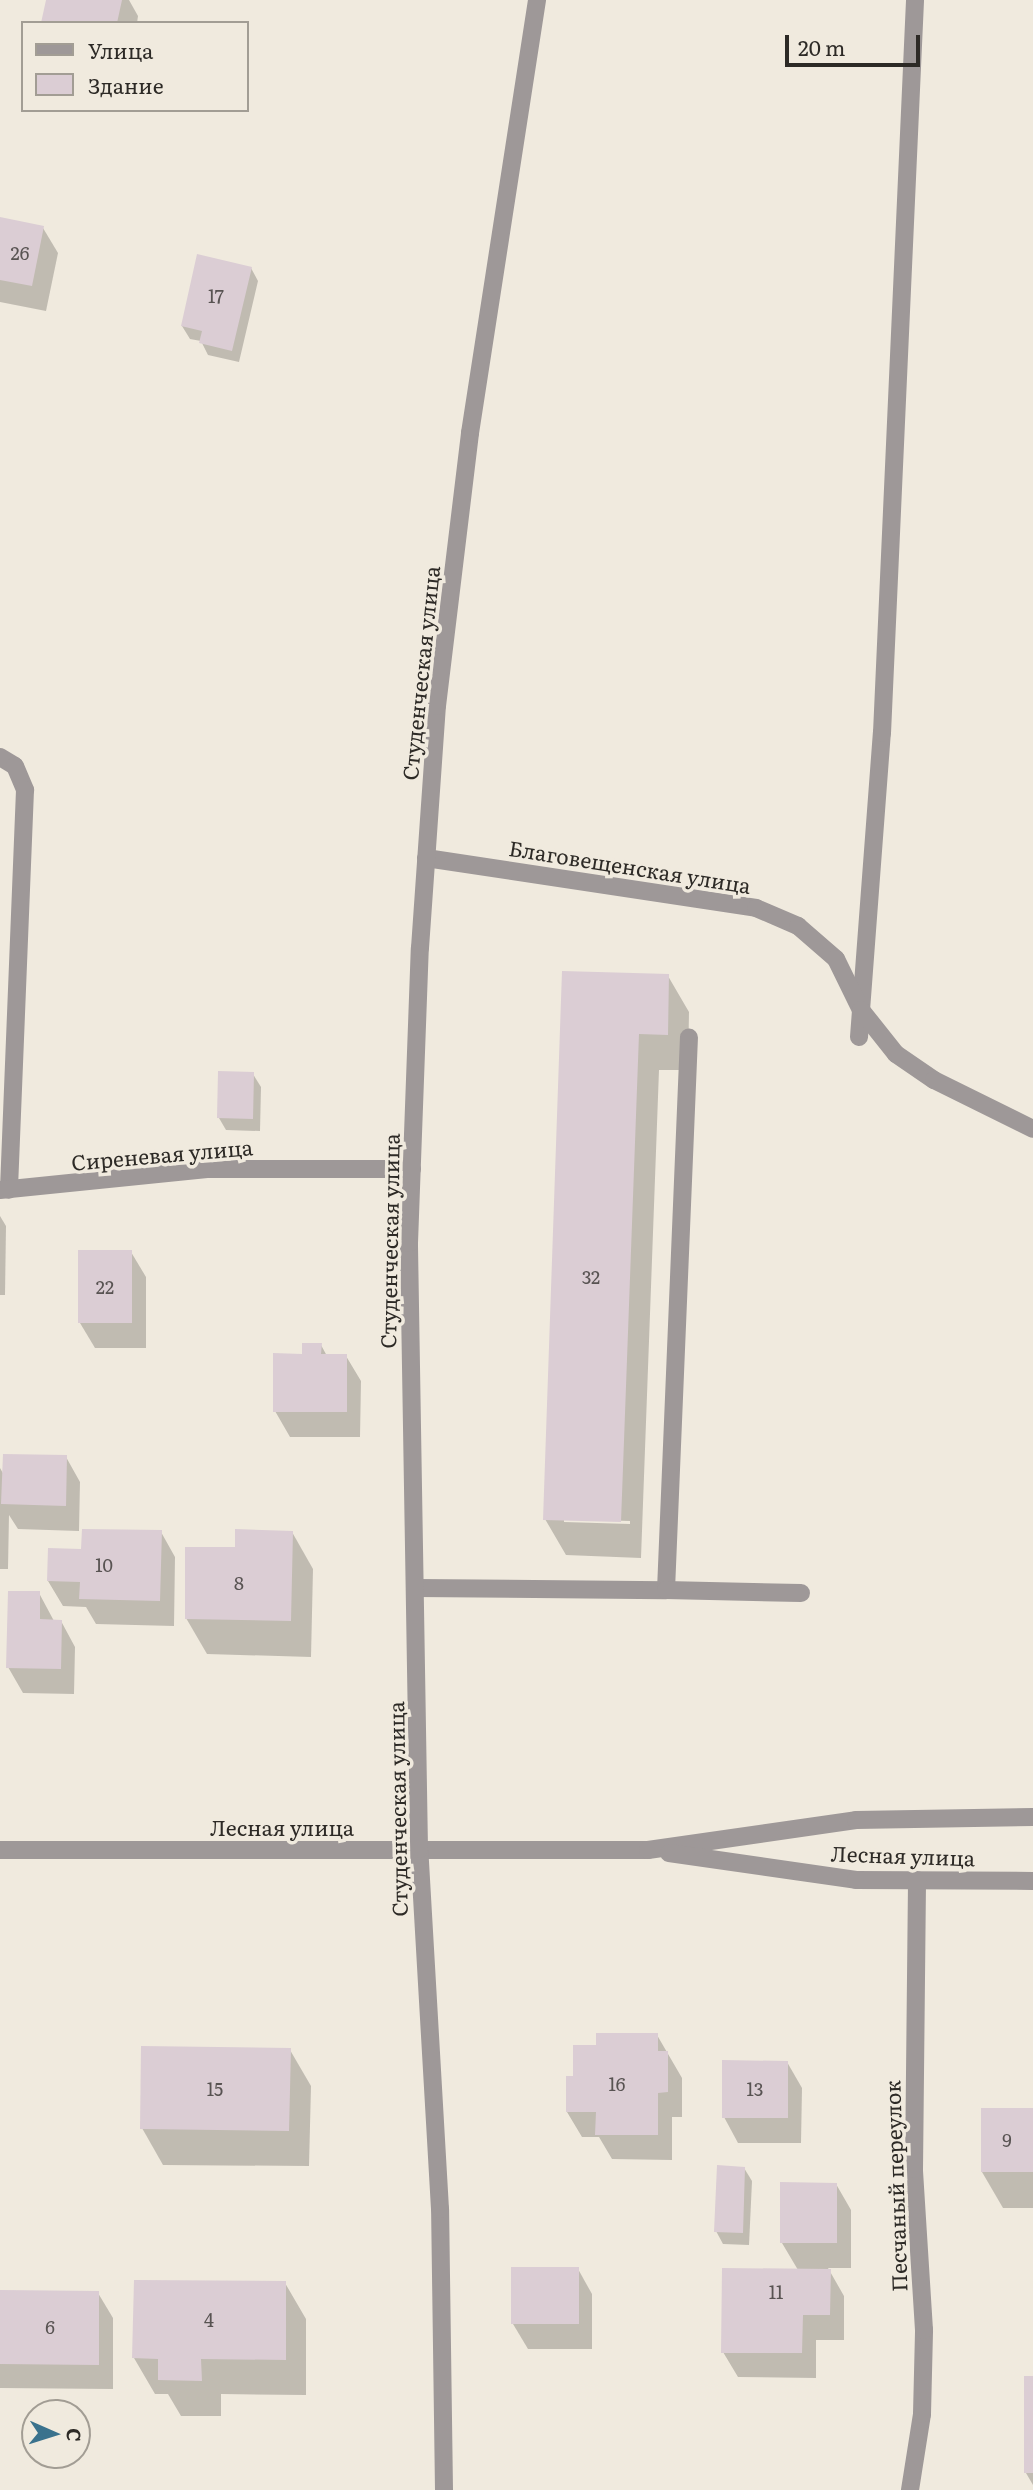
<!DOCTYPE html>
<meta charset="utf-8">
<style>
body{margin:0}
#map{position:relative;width:1033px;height:2490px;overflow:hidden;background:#f0eade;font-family:Literata,serif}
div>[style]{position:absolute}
.shadow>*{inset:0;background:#0003}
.building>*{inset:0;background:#dbcdd4}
.lane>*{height:18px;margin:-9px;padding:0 9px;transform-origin:9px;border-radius:9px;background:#9e9898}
.street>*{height:18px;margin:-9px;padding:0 9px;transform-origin:9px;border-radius:9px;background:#9e9898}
span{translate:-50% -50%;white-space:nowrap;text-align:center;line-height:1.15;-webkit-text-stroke:7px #f0eade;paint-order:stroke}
.number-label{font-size:18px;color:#585352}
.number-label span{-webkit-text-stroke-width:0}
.street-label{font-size:21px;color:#2d2a26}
.legend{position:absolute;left:21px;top:21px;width:228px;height:91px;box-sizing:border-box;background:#f0eade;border:2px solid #a29d94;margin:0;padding:9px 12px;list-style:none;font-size:21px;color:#2d2a26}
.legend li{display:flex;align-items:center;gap:14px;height:35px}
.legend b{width:35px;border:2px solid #a29d94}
.north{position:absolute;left:21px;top:2399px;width:70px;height:70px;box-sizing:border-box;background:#f0eade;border:2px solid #a29d94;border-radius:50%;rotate:93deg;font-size:19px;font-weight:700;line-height:28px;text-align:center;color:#2d2a26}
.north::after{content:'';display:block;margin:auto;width:24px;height:32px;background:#3a728d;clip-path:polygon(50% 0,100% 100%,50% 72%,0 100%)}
.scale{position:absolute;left:785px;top:35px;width:135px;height:32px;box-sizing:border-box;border:4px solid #2d2a26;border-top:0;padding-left:9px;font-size:21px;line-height:24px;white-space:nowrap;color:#2d2a26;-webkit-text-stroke:5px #f0eade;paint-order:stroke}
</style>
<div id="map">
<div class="shadow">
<div style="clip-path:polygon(48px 0,129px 0,138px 16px,137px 23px,43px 23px)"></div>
<div style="clip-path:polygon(0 219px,43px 228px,58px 253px,46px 311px,0 302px)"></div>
<div style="clip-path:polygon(251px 268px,258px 281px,239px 362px,208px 355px,201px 341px,190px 339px,182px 326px)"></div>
<div style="clip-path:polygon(evenodd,564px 972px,668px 976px,689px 1012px,688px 1070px,659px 1070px,641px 1558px,566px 1555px,545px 1519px,564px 972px,564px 1519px,630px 1521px,630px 1524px,564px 1522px,564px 1519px)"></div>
<div style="clip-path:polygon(253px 1074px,261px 1087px,260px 1131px,226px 1130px,219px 1118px)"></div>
<div style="clip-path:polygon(0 1216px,6px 1226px,5px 1295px,0 1295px)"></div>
<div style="clip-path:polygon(131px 1252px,146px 1277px,146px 1348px,95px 1348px,80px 1323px)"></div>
<div style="clip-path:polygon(321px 1345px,327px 1356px,346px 1356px,361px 1381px,360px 1437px,290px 1437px,275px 1411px,304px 1355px)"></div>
<div style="clip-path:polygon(66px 1457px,80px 1482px,79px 1531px,18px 1529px,9px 1515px,8px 1569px,0 1569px,0 1468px,4px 1475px)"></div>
<div style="clip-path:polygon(161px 1532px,175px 1557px,174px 1626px,96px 1624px,86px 1607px,63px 1606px,48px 1581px,82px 1551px)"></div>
<div style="clip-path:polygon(292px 1532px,313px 1569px,311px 1657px,207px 1654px,186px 1618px,236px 1549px)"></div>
<div style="clip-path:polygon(39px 1593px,54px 1621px,61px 1621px,75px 1647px,74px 1694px,23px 1693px,8px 1667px)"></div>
<div style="clip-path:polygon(657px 2035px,682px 2078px,682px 2117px,672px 2117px,672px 2160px,612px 2159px,599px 2137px,582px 2137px,567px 2112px,575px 2077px,598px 2047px)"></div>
<div style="clip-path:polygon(290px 2050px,311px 2086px,309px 2166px,163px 2165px,142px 2128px)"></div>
<div style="clip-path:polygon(787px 2062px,802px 2088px,801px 2143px,738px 2143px,724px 2117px)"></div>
<div style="clip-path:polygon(1033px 2110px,1033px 2208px,1003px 2208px,982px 2172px)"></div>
<div style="clip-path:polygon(744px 2168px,752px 2181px,749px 2245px,723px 2244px,716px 2231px)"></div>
<div style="clip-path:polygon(836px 2184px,851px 2210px,851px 2268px,828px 2268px,844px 2296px,844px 2340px,816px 2340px,816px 2378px,738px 2377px,723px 2352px,798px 2270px,782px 2243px)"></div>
<div style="clip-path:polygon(513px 2269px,578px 2269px,592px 2294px,592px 2349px,528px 2349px,513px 2324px)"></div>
<div style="clip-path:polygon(285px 2283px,306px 2319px,306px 2395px,221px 2394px,221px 2416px,181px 2416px,168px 2394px,155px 2394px,134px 2358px)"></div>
<div style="clip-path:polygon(0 2292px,98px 2293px,113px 2318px,113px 2389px,0 2388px)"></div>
<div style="clip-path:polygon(1033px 2378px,1033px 2485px,1026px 2473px)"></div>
</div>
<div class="building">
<div style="clip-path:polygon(46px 0,122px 0,117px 23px,41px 23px)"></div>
<div style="clip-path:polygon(0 217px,44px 226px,32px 286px,0 280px)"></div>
<div style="clip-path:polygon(197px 254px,252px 267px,232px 351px,199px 343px,202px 331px,181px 326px)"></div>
<div style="clip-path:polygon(562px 971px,669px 974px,668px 1035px,639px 1034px,621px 1522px,543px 1520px)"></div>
<div style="clip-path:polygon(218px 1071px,254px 1072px,253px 1119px,217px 1118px)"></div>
<div style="clip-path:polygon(78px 1250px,132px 1250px,132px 1323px,78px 1323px)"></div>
<div style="clip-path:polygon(302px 1343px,322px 1343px,321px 1354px,347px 1354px,347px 1412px,273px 1412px,273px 1353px,302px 1354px)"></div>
<div style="clip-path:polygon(3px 1454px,67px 1455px,66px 1506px,1px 1504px)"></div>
<div style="clip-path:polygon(82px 1529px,162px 1530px,160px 1601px,79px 1599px,80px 1582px,47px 1581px,48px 1548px,81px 1549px)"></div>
<div style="clip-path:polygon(235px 1529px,293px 1531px,291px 1621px,185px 1619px,185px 1547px,235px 1547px)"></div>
<div style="clip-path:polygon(8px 1591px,40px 1591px,40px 1619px,62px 1620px,61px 1669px,6px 1668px)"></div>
<div style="clip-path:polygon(596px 2033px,658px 2033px,658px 2051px,668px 2051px,668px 2092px,658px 2093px,658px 2135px,595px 2135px,596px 2112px,566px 2112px,566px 2076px,573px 2076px,573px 2045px,596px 2045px)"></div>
<div style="clip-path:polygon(141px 2046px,291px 2048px,289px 2131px,140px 2129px)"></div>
<div style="clip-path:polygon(722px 2060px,788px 2061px,788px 2118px,722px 2118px)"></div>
<div style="clip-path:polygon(981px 2108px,1033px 2108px,1033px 2172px,981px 2172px)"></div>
<div style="clip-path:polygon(717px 2165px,745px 2167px,743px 2233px,714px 2232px)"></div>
<div style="clip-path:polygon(780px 2182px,837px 2183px,837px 2243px,780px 2243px)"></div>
<div style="clip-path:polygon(511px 2267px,579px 2267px,579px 2324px,511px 2324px)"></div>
<div style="clip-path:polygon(722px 2268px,831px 2269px,830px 2315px,803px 2315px,802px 2353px,721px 2353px)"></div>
<div style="clip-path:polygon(134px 2280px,286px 2281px,286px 2360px,201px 2359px,202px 2381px,158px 2380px,158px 2359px,132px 2358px)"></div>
<div style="clip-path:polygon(0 2290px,99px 2291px,99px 2365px,0 2364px)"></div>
<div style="clip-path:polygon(1024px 2376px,1033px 2376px,1033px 2473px,1024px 2473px)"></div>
</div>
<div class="lane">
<div style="left:0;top:757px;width:17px;rotate:31deg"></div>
<div style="left:15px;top:766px;width:26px;rotate:67deg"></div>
<div style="left:25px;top:790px;width:400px;rotate:92.3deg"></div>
<div style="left:859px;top:1037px;width:305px;rotate:-85.7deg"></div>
<div style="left:882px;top:733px;width:734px;rotate:-87.42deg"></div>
<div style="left:417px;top:1588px;width:249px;rotate:0.5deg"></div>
<div style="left:666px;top:1590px;width:553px;rotate:-87.62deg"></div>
<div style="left:666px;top:1590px;width:135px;rotate:1.3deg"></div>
</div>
<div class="street">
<div style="left:426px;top:858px;width:334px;rotate:8.6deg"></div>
<div style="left:756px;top:908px;width:46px;rotate:23.2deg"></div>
<div style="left:798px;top:926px;width:50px;rotate:41deg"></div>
<div style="left:836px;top:959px;width:57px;rotate:63.9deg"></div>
<div style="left:861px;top:1010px;width:56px;rotate:51.5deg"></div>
<div style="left:896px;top:1054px;width:46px;rotate:34.4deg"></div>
<div style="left:934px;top:1080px;width:110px;rotate:26.3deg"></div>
<div style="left:0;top:1190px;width:208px;rotate:-5.8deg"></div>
<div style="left:207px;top:1169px;width:205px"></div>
<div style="left:0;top:1850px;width:648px"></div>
<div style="left:648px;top:1850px;width:210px;rotate:-8.2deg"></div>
<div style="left:856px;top:1820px;width:177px;rotate:-1deg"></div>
<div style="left:669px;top:1853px;width:189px;rotate:8.2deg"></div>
<div style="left:856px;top:1880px;width:177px;rotate:0.3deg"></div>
<div style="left:444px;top:2490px;width:281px;rotate:-90.8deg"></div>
<div style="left:440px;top:2209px;width:361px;rotate:-93.3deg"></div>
<div style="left:419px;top:1849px;width:606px;rotate:-90.95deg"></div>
<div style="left:409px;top:1243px;width:295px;rotate:-87.9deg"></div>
<div style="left:420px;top:948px;width:243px;rotate:-86deg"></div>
<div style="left:437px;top:706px;width:275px;rotate:-83.1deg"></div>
<div style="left:470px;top:433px;width:438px;rotate:-81.2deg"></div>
<div style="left:910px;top:2490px;width:77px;rotate:-81deg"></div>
<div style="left:922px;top:2414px;width:84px;rotate:-88.6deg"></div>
<div style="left:924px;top:2330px;width:161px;rotate:-93.6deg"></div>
<div style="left:914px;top:2169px;width:289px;rotate:-89.4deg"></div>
</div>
<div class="number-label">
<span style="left:20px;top:253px">26</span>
<span style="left:216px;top:296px">17</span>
<span style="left:591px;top:1277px">32</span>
<span style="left:105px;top:1287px">22</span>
<span style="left:104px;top:1565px">10</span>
<span style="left:239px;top:1583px">8</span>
<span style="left:617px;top:2084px">16</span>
<span style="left:215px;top:2089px">15</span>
<span style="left:755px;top:2089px">13</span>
<span style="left:1007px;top:2140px">9</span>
<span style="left:776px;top:2292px">11</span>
<span style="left:209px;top:2320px">4</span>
<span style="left:50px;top:2327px">6</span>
</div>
<div class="street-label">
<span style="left:420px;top:673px;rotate:-84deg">Студенческая улица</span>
<span style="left:630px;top:866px;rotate:9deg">Благовещенская улица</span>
<span style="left:162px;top:1154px;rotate:-5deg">Сиреневая улица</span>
<span style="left:389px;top:1241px;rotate:-89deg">Студенческая улица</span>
<span style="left:397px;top:1809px;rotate:-91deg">Студенческая улица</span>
<span style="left:282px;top:1827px">Лесная улица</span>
<span style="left:903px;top:1855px;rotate:2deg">Лесная улица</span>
<span style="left:895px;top:2186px;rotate:-92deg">Песчаный переулок</span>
</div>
<ul class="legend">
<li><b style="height:9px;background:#9e9898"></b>Улица</li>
<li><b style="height:19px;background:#dbcdd4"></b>Здание</li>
</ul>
<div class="north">С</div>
<div class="scale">20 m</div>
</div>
